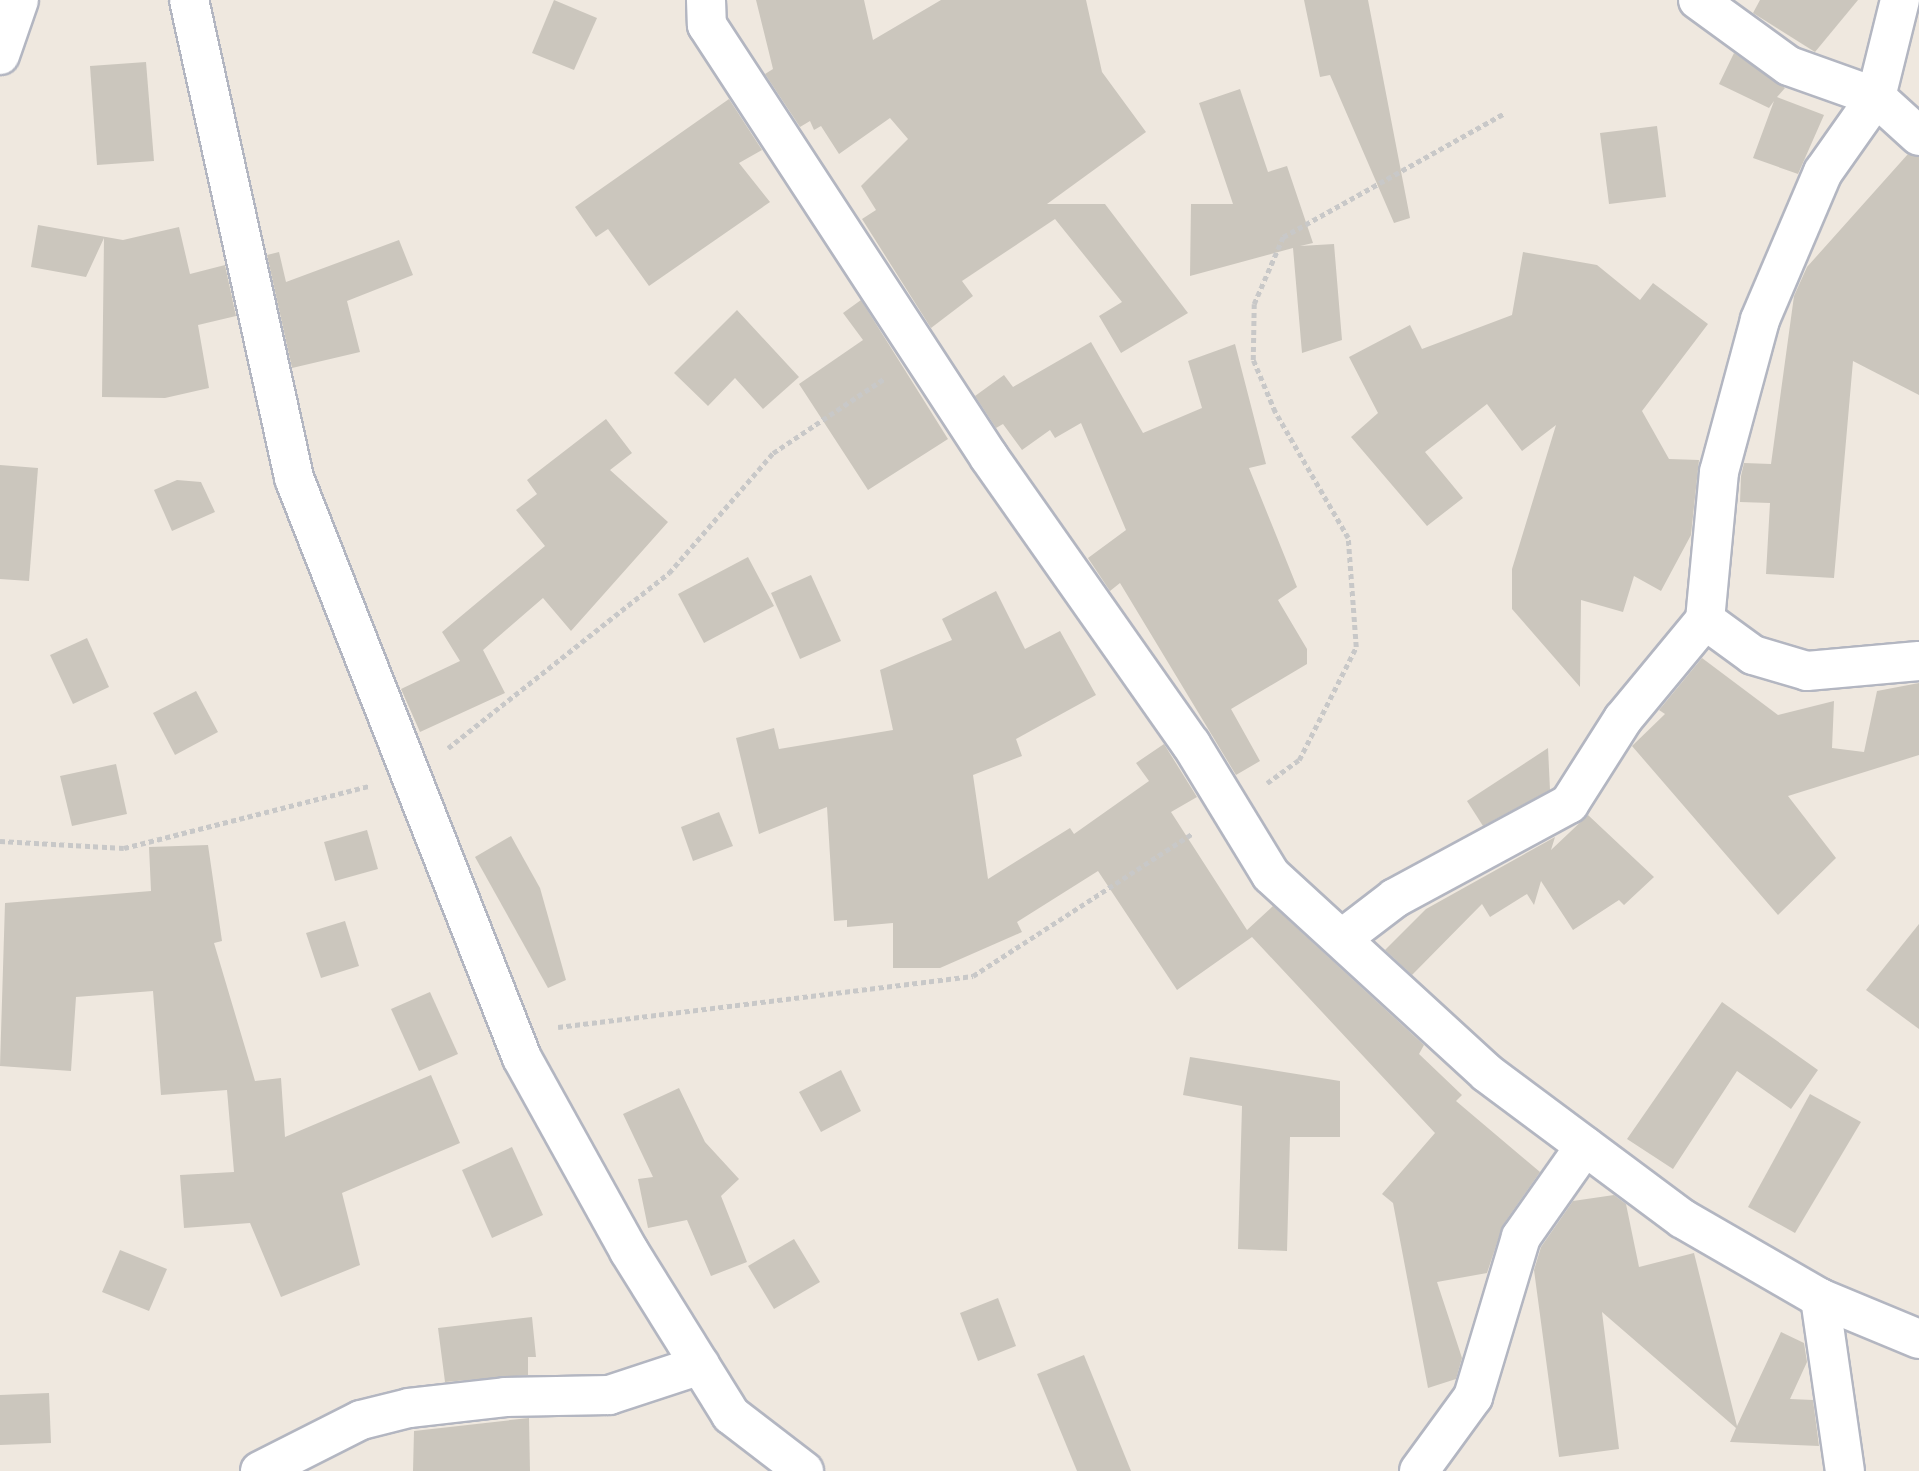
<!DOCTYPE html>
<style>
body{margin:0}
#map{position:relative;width:1919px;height:1471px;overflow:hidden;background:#efe8df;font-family:"Space Grotesk",sans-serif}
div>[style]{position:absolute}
.building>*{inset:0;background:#cbc6bd}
.path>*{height:4.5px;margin-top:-2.25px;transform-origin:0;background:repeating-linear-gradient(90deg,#c8c8c8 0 5px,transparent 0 8.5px)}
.roads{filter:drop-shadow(2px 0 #b3b6c1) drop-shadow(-2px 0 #b3b6c1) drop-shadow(0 2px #b3b6c1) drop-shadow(0 -2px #b3b6c1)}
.minor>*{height:38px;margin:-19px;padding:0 19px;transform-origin:19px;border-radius:19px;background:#fff}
span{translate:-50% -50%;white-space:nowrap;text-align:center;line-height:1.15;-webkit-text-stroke:5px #fff;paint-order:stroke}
</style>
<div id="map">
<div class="building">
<div style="clip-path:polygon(554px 0,597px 18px,574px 70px,532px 53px)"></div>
<div style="clip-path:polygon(756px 0,864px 0,873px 40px,941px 0,1086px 0,1102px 72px,1146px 132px,1047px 204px,1105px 204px,1188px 313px,1121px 353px,1099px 316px,1122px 302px,1055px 219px,962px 281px,973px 296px,931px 328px,862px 219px,876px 210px,861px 186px,908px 139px,890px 118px,839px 154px,821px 126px,814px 130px,810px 121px,800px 127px,765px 74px,773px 69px)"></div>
<div style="clip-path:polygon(1304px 0,1368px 0,1410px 218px,1394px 223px,1330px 75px,1320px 77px)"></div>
<div style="clip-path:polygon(1760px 0,1858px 0,1815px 52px,1753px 13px)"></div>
<div style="clip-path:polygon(1734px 53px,1785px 88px,1777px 97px,1824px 115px,1798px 174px,1753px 158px,1774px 101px,1769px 108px,1719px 84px)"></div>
<div style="clip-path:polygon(146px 62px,154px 161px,97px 165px,90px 66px)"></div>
<div style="clip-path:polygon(1240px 89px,1268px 172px,1287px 166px,1313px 243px,1300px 246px,1334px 244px,1342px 340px,1302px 353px,1293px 248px,1190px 276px,1191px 204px,1233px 204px,1199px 103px)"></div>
<div style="clip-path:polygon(729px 99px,762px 150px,739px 163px,770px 202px,649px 286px,608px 229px,596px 237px,575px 207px)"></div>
<div style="clip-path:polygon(1657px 126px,1666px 197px,1609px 204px,1600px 133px)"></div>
<div style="clip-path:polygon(1908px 154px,1919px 157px,1919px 395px,1853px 361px,1834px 578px,1766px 574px,1770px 503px,1740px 502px,1741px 476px,1744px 463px,1771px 464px,1794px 296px,1807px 267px)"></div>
<div style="clip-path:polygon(38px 225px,123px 240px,179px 227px,190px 274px,225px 265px,236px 316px,198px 325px,209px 388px,165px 398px,102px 397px,104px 238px,86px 277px,31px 267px)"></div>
<div style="clip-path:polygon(399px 240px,413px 275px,347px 301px,360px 352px,292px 368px,267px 255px,279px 252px,286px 282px)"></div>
<div style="clip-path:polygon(1523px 252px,1597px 265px,1640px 300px,1653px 283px,1708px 324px,1642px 411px,1669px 459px,1699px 460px,1691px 535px,1661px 591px,1634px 576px,1623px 612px,1581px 600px,1580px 687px,1512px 609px,1512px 569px,1556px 425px,1522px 451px,1487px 404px,1425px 452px,1463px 498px,1427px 526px,1351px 437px,1378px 413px,1349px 357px,1410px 325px,1422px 349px,1512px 315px)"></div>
<div style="clip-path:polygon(861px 300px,948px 439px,868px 490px,799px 384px,863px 340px,843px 313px)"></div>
<div style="clip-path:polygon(737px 310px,799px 377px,763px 409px,735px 378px,708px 406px,674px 373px)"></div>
<div style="clip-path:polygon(1091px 342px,1143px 433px,1202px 408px,1188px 361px,1235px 344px,1266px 464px,1249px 468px,1297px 587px,1278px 600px,1307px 649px,1307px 664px,1231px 709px,1260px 761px,1236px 775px,1120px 583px,1110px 591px,1088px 558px,1126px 530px,1081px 423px,1055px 438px,1050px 430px,1022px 450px,1003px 424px,996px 428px,975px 396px,1004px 375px,1013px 387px)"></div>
<div style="clip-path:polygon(606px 419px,632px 453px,610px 470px,668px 522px,571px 631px,543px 598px,483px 650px,505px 693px,420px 732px,401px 689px,460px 661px,442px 632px,545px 546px,516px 510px,537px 494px,527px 480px)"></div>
<div style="clip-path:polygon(0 465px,38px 468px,29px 581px,0 579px)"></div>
<div style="clip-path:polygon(177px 480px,201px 482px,215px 512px,172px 531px,154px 490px)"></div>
<div style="clip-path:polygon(748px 557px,774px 606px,704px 643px,678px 594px)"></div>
<div style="clip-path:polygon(811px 575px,841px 641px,800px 659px,771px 593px)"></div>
<div style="clip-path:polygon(996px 591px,1025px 649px,1060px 631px,1096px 695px,1016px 739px,1022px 756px,973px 775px,988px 879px,1070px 828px,1074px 834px,1149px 781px,1136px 763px,1164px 744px,1197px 797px,1171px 812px,1247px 930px,1273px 906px,1424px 1045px,1419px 1054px,1462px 1095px,1456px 1101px,1540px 1172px,1503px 1225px,1487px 1273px,1437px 1282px,1462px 1358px,1456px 1379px,1428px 1388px,1393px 1203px,1382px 1194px,1435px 1133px,1252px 937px,1177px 990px,1098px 871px,1017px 922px,1022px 932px,940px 968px,893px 968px,893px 923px,847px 927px,847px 920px,834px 921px,827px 807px,759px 834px,736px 738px,774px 728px,779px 749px,893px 730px,880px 670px,952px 640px,942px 619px)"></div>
<div style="clip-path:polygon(87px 638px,109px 687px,73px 704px,50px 655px)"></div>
<div style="clip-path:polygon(1702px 658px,1778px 715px,1834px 701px,1832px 748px,1864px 752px,1877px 691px,1919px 683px,1919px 755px,1788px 796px,1836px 858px,1778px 915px,1632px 746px,1665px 714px,1659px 710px)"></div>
<div style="clip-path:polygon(196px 691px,218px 732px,175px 755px,153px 713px)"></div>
<div style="clip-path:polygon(1548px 748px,1550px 790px,1483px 826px,1467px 801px)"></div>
<div style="clip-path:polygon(116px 764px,127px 814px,72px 826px,60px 776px)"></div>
<div style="clip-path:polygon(719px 812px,733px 846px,693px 861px,681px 827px)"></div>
<div style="clip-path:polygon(1588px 815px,1654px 877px,1624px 905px,1619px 900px,1573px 930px,1541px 881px,1534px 905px,1527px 894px,1490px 917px,1482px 904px,1412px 975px,1385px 950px,1426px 909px,1555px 837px,1551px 850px)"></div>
<div style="clip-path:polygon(367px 830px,378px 869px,335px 881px,324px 842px)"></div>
<div style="clip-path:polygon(511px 836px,540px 888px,566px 980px,548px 988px,475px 857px)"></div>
<div style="clip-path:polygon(208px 845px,222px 941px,214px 943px,255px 1081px,281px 1078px,285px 1137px,431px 1075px,460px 1143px,342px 1193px,360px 1265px,281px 1297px,250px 1223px,184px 1228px,180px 1175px,234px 1172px,227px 1090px,161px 1095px,153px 991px,76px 997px,71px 1071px,0 1066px,5px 903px,151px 891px,149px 847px)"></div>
<div style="clip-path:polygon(345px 921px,359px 966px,321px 978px,306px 933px)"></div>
<div style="clip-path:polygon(1919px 924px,1919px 1029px,1866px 990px)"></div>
<div style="clip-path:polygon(430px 992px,458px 1054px,419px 1071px,391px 1009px)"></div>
<div style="clip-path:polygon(1722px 1002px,1818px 1070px,1791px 1109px,1737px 1071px,1673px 1169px,1627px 1139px)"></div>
<div style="clip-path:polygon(1190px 1057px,1340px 1081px,1340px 1137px,1290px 1137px,1287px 1251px,1238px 1249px,1242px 1106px,1183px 1095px)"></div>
<div style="clip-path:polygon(841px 1070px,861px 1111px,821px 1132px,799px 1092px)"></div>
<div style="clip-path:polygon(679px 1088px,705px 1142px,739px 1179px,721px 1196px,747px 1262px,711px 1276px,687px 1220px,648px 1228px,638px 1179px,653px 1177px,623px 1114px)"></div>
<div style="clip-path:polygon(1810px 1094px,1861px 1122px,1795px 1233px,1748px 1207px)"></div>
<div style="clip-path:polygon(512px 1147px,543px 1215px,492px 1238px,462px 1170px)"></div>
<div style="clip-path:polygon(1614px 1195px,1626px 1204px,1639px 1267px,1694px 1253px,1737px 1426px,1781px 1332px,1804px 1343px,1807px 1362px,1790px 1399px,1813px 1400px,1819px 1446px,1730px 1442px,1736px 1428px,1602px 1312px,1619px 1449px,1559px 1457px,1534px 1270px,1541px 1247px,1573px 1201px)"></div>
<div style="clip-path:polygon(794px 1239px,820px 1282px,774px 1309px,748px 1266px)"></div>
<div style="clip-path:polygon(120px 1250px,167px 1269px,149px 1311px,102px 1292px)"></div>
<div style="clip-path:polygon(998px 1298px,1016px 1346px,978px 1361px,960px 1313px)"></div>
<div style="clip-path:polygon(532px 1317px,536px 1357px,528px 1357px,528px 1375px,445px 1382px,438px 1328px)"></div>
<div style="clip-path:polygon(1084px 1355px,1131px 1471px,1077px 1471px,1037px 1374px)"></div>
<div style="clip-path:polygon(49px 1393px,51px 1443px,0 1445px,0 1395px)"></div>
<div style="clip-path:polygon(529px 1418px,530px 1471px,413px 1471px,414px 1431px)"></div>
</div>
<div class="path">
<div style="left:448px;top:748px;width:282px;rotate:-38.4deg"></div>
<div style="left:669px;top:573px;width:159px;rotate:-49.1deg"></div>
<div style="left:773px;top:453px;width:135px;rotate:-33.8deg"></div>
<div style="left:1267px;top:783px;width:39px;rotate:-36deg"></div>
<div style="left:1299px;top:760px;width:127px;rotate:-63.2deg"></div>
<div style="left:1356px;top:647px;width:109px;rotate:-94.2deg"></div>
<div style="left:1348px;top:538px;width:146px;rotate:-120.1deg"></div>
<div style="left:1275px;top:412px;width:56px;rotate:-112.9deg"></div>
<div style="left:1253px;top:360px;width:56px;rotate:-89deg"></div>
<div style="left:1254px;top:304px;width:73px;rotate:-66.6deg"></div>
<div style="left:1283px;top:237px;width:252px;rotate:-29.2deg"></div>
<div style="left:0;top:841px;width:124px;rotate:3.2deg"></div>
<div style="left:124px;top:848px;width:253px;rotate:-14.2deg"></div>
<div style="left:558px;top:1027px;width:418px;rotate:-7deg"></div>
<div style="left:973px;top:976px;width:262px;rotate:-33deg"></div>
</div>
<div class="roads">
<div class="minor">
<div style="left:189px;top:0;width:489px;rotate:77.6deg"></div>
<div style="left:294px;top:478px;width:623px;rotate:68.54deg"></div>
<div style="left:522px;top:1058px;width:221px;rotate:61deg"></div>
<div style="left:629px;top:1251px;width:193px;rotate:58.1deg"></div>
<div style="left:731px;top:1415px;width:92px;rotate:37.5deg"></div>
<div style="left:706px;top:0;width:25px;rotate:88deg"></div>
<div style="left:707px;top:25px;width:516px;rotate:56.86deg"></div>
<div style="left:989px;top:457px;width:351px;rotate:54.9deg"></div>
<div style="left:1191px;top:744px;width:153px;rotate:58.6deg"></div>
<div style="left:1271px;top:875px;width:293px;rotate:42.5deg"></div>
<div style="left:1487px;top:1073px;width:244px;rotate:36.7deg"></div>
<div style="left:1683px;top:1219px;width:158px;rotate:30deg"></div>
<div style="left:1820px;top:1298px;width:107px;rotate:22.5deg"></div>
<div style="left:1698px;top:0;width:112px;rotate:36deg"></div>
<div style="left:1789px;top:66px;width:92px;rotate:19.6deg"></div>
<div style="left:1876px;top:97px;width:58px;rotate:42.2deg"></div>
<div style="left:1900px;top:0;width:100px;rotate:103.9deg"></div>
<div style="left:1876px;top:97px;width:92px;rotate:125.2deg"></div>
<div style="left:1823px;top:172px;width:161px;rotate:113.1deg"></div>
<div style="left:1760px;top:320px;width:157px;rotate:105.1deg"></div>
<div style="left:1719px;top:472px;width:149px;rotate:95.4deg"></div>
<div style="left:1705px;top:620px;width:59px;rotate:36.1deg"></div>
<div style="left:1753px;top:655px;width:56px;rotate:16.5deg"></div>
<div style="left:1807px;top:671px;width:112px;rotate:-5.1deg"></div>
<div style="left:0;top:55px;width:58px;rotate:-70.9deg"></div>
<div style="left:1344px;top:937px;width:64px;rotate:-37.4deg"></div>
<div style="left:1395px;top:898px;width:198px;rotate:-28.4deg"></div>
<div style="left:1569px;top:804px;width:101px;rotate:-57.6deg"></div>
<div style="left:1623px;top:719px;width:129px;rotate:-50.4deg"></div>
<div style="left:1820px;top:1298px;width:175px;rotate:81.8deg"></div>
<div style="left:260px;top:1471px;width:113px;rotate:-26.8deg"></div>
<div style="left:361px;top:1420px;width:49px;rotate:-14deg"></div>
<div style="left:409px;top:1408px;width:97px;rotate:-6.5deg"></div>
<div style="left:505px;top:1397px;width:104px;rotate:-1.1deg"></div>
<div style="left:609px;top:1395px;width:96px;rotate:-18.2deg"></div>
<div style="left:1419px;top:1471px;width:92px;rotate:-53.9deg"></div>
<div style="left:1473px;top:1397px;width:167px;rotate:-73.3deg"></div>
<div style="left:1521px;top:1237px;width:111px;rotate:-54.9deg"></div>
</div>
</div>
</div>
